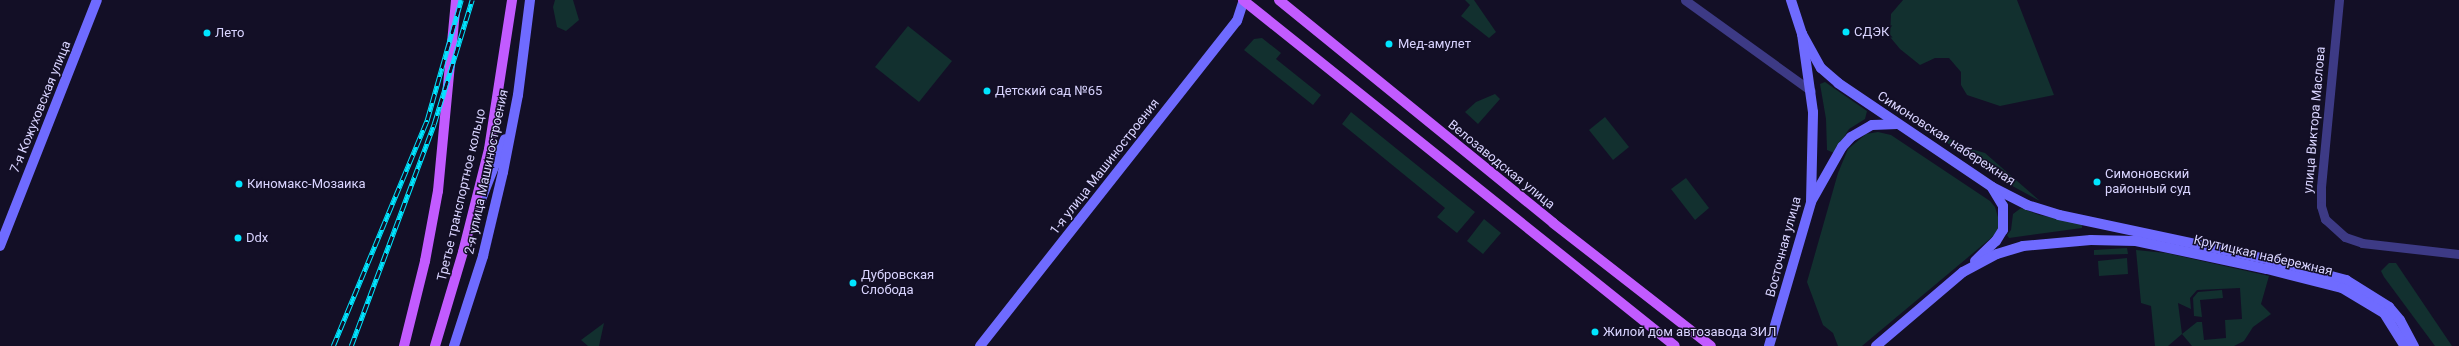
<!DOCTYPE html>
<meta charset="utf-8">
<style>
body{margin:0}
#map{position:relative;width:2459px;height:346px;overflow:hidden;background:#130f26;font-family:Roboto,sans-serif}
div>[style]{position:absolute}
.green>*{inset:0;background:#12302f}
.street>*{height:9px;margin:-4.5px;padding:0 4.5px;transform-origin:4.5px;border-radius:4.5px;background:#3d3a85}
.secondary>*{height:10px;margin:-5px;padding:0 5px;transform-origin:5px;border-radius:5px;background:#6f6bff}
.primary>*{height:10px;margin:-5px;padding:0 5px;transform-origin:5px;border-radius:5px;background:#c25bff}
.rail>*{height:4.5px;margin-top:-2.25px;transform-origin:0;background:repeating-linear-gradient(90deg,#130f26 0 9px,#00e5ff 0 18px);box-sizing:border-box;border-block:1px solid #00e5ff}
.dots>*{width:11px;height:11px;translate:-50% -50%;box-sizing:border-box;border:2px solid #130f26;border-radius:50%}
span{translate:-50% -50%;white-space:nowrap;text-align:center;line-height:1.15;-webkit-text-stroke:3px #130f26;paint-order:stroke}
.poi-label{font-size:13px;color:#d9d4ff}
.left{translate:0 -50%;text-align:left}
.street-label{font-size:13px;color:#d9d4ff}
</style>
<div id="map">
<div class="green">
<div style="clip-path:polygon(555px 0,573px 0,579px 20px,566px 31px,557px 27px,553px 7px)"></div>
<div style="clip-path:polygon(1465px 0,1474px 0,1496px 32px,1489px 38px,1461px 16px,1470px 5px)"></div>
<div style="clip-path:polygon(1903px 0,2017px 0,2054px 95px,2000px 106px,1967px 95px,1961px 85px,1961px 72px,1949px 58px,1935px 58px,1920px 65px,1900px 49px,1890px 37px,1891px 14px)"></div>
<div style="clip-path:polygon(908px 26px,952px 61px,919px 102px,875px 67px)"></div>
<div style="clip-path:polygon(1262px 38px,1281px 53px,1276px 59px,1321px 95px,1313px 105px,1244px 50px,1254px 39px)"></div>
<div style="clip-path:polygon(1825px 82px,1867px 111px,1865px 119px,1849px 129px,1834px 153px,1827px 150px,1826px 119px,1820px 84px)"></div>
<div style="clip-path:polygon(1495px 94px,1500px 99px,1478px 124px,1465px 112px,1476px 102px)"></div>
<div style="clip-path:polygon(1351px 112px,1475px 212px,1457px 233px,1437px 217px,1445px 208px,1342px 124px)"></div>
<div style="clip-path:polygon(1605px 117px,1629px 147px,1613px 160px,1589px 130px)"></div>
<div style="clip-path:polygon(1924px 124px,1964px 147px,1985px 153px,2040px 201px,2005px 182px,1922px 126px)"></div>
<div style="clip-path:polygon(1878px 132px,1891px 135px,1990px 201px,1995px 207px,2000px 224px,1997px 233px,1862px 346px,1838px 346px,1833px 333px,1823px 325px,1807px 282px,1838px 173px,1848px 149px,1866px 134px)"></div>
<div style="clip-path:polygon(1686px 178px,1709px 208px,1695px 220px,1671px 189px)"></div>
<div style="clip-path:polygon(2021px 208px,2039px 215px,2082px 223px,2082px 228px,2009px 238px,2007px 235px,2011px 230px,2013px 214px)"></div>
<div style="clip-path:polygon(1484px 219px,1501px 233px,1483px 254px,1467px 241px)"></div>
<div style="clip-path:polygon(2127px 248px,2128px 254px,2094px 255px,2094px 250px)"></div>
<div style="clip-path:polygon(evenodd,2136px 250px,2166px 253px,2269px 276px,2261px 304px,2271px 314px,2253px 327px,2244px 341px,2234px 346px,2192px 346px,2182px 334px,2168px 346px,2155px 346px,2151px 306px,2141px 303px,2136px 250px,2240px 288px,2242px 319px,2225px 320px,2226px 338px,2204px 340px,2202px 322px,2197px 322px,2182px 334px,2178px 303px,2191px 309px,2190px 298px,2197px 290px,2240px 288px)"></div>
<div style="clip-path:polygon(2127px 258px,2128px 274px,2099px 276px,2098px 261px)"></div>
<div style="clip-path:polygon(2389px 263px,2396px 263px,2452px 346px,2435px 346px,2384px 277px,2381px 271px)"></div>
<div style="clip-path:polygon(2222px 290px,2223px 298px,2200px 300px,2202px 317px,2194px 316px,2193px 298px,2198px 292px)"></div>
<div style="clip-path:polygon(604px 323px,599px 346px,588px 346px,581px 340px)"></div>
</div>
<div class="street">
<div style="left:1685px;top:0;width:155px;rotate:35.8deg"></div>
<div style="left:2339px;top:0;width:188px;rotate:95.5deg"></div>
<div style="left:2321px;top:187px;width:19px;rotate:90deg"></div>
<div style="left:2321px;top:206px;width:14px;rotate:73deg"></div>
<div style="left:2325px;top:219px;width:27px;rotate:42deg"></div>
<div style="left:2345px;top:237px;width:18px;rotate:19deg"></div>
<div style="left:2362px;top:243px;width:98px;rotate:6.5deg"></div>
</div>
<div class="secondary">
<div style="left:1802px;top:34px;width:39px;rotate:61deg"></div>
<div style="left:1821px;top:68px;width:23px;rotate:41deg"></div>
<div style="left:1838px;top:83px;width:186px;rotate:34deg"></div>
<div style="left:1992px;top:187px;width:39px;rotate:27deg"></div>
<div style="left:2027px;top:205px;width:34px;rotate:17deg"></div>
<div style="left:2059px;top:215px;width:216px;rotate:12deg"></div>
<div style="left:2270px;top:260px;width:79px;rotate:14.7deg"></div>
<div style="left:2346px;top:280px;width:51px;rotate:32.1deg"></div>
<div style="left:2389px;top:307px;width:17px;rotate:50deg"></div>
<div style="left:2400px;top:320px;width:30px;rotate:62deg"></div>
<div style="left:1812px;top:200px;width:61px;rotate:-60.5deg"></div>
<div style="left:1842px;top:147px;width:13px;rotate:-48deg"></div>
<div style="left:1851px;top:137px;width:24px;rotate:-30deg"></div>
<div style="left:1872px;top:125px;width:25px;rotate:-2deg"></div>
<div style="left:477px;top:210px;width:76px;rotate:-68.5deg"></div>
<div style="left:0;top:246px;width:264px;rotate:-68.5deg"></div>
<div style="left:1975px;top:261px;width:29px;rotate:-44deg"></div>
<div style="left:1996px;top:241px;width:13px;rotate:-58deg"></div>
<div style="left:2003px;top:230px;width:24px;rotate:-90deg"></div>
<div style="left:2003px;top:206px;width:21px;rotate:-121deg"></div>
<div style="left:454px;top:346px;width:95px;rotate:-72.1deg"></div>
<div style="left:483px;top:256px;width:86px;rotate:-76.6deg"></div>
<div style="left:503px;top:172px;width:78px;rotate:-79deg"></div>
<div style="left:518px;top:95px;width:96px;rotate:-82.8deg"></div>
<div style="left:980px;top:346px;width:414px;rotate:-51.7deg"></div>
<div style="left:1237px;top:21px;width:22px;rotate:-72deg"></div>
<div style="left:1769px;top:346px;width:150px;rotate:-73.7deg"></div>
<div style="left:1811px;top:202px;width:90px;rotate:-88.7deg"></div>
<div style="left:1813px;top:112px;width:79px;rotate:-98deg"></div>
<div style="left:1802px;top:34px;width:36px;rotate:-108deg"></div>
<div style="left:1876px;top:346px;width:114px;rotate:-40.4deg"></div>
<div style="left:1963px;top:272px;width:38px;rotate:-28deg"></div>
<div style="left:1997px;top:254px;width:27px;rotate:-17deg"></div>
<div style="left:2023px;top:246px;width:68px;rotate:-5deg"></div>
<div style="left:2091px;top:240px;width:45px;rotate:1.3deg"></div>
<div style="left:2136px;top:241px;width:134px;rotate:12.1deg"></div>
<div style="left:2267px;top:269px;width:77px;rotate:14.2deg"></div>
<div style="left:2342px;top:288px;width:49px;rotate:30.8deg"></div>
<div style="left:2384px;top:313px;width:39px;rotate:58deg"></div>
</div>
<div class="primary">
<div style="left:1243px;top:0;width:553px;rotate:38.69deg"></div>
<div style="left:1279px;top:0;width:353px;rotate:39.1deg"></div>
<div style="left:1553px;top:223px;width:200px;rotate:37.9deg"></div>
<div style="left:404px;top:346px;width:88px;rotate:-76.1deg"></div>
<div style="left:425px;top:261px;width:71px;rotate:-79.5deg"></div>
<div style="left:438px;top:191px;width:192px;rotate:-84.6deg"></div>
<div style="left:435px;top:346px;width:98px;rotate:-73.4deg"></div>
<div style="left:463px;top:252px;width:106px;rotate:-75.8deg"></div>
<div style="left:489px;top:149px;width:151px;rotate:-81.2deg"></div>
</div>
<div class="rail">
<div style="left:333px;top:346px;width:245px;rotate:-67.4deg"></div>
<div style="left:427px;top:120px;width:125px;rotate:-74.2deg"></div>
<div style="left:351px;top:346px;width:237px;rotate:-69.5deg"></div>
<div style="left:434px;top:124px;width:130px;rotate:-73deg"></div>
</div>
<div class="dots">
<div style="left:1846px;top:32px;background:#00e5ff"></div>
<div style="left:207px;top:33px;background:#00e5ff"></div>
<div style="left:1389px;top:44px;background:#00e5ff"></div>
<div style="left:987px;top:91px;background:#00e5ff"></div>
<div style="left:2097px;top:182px;background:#00e5ff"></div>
<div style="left:239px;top:184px;background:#00e5ff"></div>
<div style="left:238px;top:238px;background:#00e5ff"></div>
<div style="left:853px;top:283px;background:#00e5ff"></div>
<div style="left:1595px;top:332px;background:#00e5ff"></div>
</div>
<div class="poi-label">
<span class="left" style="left:1854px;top:32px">СДЭК</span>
<span class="left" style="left:215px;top:33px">Лето</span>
<span class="left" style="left:1398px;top:44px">Мед-амулет</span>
<span class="left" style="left:995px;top:91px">Детский сад №65</span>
<span class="left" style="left:2105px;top:182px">Симоновский<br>районный суд</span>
<span class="left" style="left:247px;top:184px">Киномакс-Мозаика</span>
<span class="left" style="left:246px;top:238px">Ddx</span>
<span class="left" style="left:861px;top:283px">Дубровская<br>Слобода</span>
<span class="left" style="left:1603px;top:332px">Жилой дом автозавода ЗИЛ</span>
</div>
<div class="street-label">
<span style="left:41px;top:107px;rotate:-68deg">7-я Кожуховская улица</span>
<span style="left:2315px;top:120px;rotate:-85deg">улица Виктора Маслова</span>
<span style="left:1946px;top:139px;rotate:33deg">Симоновская набережная</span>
<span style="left:1501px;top:165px;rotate:39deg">Велозаводская улица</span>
<span style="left:1105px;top:167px;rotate:-52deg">1-я улица Машиностроения</span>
<span style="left:487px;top:172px;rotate:-78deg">2-я улица Машиностроения</span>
<span style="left:462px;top:195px;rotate:-77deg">Третье транспортное кольцо</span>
<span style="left:1784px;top:247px;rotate:-75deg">Восточная улица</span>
<span style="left:2263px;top:256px;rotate:13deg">Крутицкая набережная</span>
</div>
</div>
